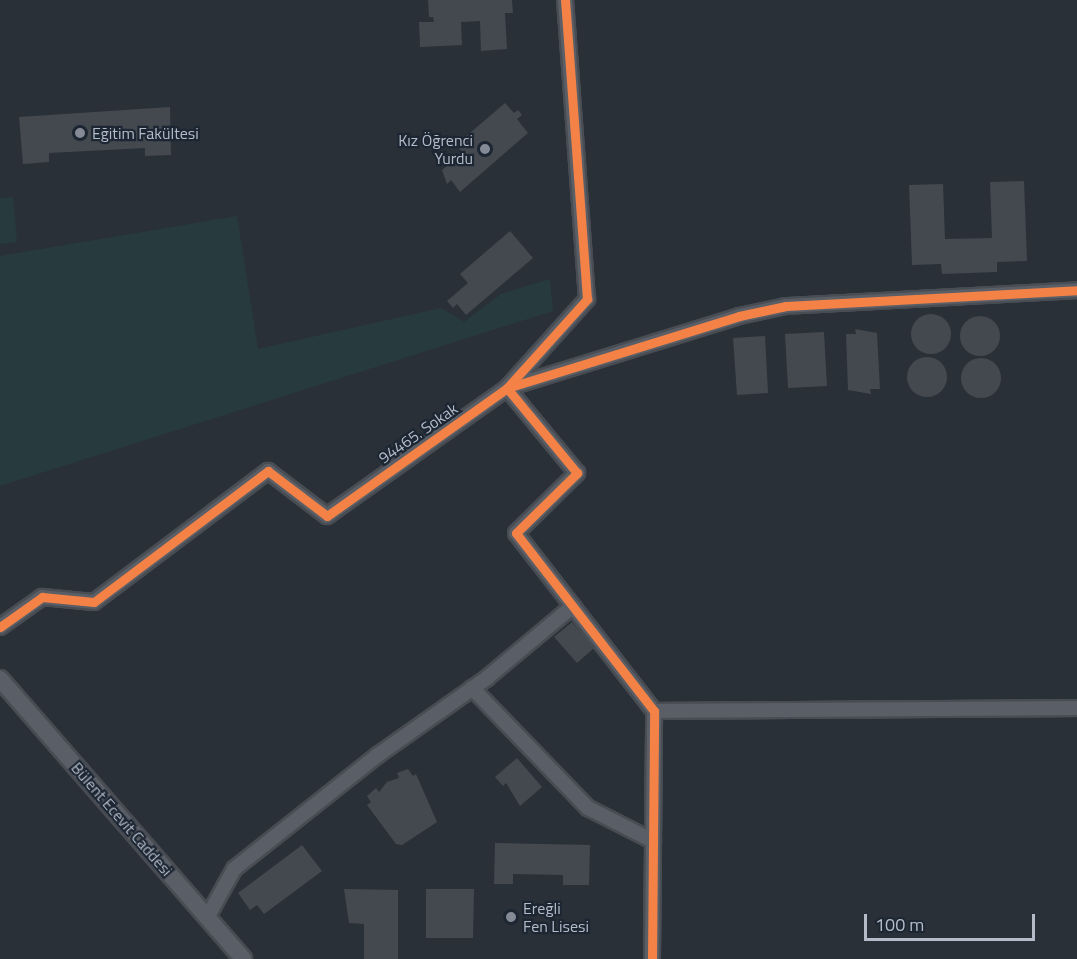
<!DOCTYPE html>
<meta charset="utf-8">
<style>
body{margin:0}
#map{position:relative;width:1077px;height:959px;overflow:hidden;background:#2a3038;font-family:"Titillium Web",sans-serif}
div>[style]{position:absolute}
.green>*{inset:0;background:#273a3e}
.building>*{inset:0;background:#444950}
.round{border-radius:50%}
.roads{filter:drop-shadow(2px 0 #484c53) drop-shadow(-2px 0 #484c53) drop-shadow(0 2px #484c53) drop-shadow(0 -2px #484c53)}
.minor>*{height:14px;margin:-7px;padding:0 7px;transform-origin:7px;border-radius:7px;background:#5a5e66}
.tertiary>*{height:16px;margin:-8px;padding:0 8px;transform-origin:8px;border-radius:8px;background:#5a5e66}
.cycleway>*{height:9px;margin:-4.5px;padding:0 4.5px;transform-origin:4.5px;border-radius:4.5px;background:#f48246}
.dots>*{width:16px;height:16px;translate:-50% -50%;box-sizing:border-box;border:3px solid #1d2633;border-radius:50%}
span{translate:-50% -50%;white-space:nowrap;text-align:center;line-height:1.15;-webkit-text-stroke:4.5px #1d2633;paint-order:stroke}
.poi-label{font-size:16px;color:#b4bcc9}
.left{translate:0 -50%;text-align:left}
.right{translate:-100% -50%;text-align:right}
.street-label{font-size:16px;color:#b4bcc9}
.scale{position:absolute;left:864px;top:914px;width:171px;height:27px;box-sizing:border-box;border:3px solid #b4bcc9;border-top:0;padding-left:8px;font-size:18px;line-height:21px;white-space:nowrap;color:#b4bcc9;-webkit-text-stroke:4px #1d2633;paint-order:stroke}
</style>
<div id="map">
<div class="green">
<div style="clip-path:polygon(13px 197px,17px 242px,0 244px,0 198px)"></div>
<div style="clip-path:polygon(237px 216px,258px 349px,441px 308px,464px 322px,501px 294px,550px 279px,553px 311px,0 486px,0 256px)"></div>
</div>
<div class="building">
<div style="clip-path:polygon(428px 0,512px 0,513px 13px,505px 13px,507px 49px,481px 51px,480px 21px,461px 22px,462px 45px,420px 47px,419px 22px,434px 22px,433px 17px,429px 17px)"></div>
<div style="clip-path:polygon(505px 103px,514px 113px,518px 110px,522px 115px,517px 119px,528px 133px,460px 192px,451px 180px,447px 184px,442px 170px,463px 153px,456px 145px)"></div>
<div style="clip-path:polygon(170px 107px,171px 155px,145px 156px,145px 148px,49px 153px,49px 162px,23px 164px,19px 117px)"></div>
<div style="clip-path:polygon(1024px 181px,1027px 261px,997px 262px,997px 272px,942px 274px,941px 264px,912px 265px,909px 185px,943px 184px,945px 239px,992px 238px,990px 182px)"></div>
<div style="clip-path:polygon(510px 231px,533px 258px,466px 315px,457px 304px,453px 308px,447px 301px,468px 283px,460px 274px)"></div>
<div class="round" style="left:911px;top:314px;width:40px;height:40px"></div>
<div class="round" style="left:960px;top:316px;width:40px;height:40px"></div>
<div style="clip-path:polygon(855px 329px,877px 333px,880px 389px,870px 389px,871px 394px,848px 390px,846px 334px,856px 334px)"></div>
<div style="clip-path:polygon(824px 332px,827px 386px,788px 388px,785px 334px)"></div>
<div style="clip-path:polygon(765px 336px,768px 393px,737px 395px,733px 338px)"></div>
<div class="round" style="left:907px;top:357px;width:40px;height:40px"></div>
<div class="round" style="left:961px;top:358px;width:40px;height:40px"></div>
<div style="clip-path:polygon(572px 622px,594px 648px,577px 663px,554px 637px)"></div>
<div style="clip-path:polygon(517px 758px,542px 787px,520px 806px,506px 783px,503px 786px,495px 777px)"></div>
<div style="clip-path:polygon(408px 769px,413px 776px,416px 774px,437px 822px,402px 845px,396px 844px,367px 805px,371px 802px,367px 796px,376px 788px,379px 792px,387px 782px,399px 778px,397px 773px)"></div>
<div style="clip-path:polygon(495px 843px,590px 845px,589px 885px,563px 885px,563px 875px,513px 874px,513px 884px,494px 884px)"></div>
<div style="clip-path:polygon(302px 845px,322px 871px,264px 914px,257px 905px,250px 910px,238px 893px)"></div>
<div style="clip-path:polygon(344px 889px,398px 890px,398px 959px,364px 959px,364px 924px,349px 923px)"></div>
<div style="clip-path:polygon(426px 889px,474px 889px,473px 938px,426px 938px)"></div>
</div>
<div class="roads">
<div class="minor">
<div style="left:0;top:627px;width:52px;rotate:-35.5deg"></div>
<div style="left:42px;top:597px;width:52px;rotate:5.5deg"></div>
<div style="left:94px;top:602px;width:218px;rotate:-37deg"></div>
<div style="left:268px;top:471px;width:74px;rotate:37.3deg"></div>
<div style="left:327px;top:516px;width:221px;rotate:-35.4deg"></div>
<div style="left:507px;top:388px;width:120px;rotate:-48deg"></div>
<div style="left:587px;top:299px;width:300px;rotate:-94.2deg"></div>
<div style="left:472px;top:688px;width:167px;rotate:46deg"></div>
<div style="left:588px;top:808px;width:73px;rotate:26.9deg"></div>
<div style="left:654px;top:711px;width:423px;rotate:-0.4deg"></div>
<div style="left:208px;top:916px;width:54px;rotate:-61deg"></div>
<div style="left:234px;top:869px;width:184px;rotate:-38.4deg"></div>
<div style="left:378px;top:755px;width:133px;rotate:-35.2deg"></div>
<div style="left:487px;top:678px;width:112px;rotate:-39.9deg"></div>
<div style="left:652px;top:959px;width:248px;rotate:-89.5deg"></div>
<div style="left:654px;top:711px;width:225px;rotate:-127.8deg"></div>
<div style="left:516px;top:533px;width:86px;rotate:-44.5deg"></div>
<div style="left:577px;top:473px;width:110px;rotate:-129.5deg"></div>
<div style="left:507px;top:388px;width:243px;rotate:-17.2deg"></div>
<div style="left:739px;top:316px;width:48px;rotate:-12deg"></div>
<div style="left:786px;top:306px;width:291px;rotate:-3.1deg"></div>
</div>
<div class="tertiary">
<div style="left:0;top:679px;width:371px;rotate:49deg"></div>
</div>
</div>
<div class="cycleway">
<div style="left:0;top:627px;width:52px;rotate:-35.5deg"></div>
<div style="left:42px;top:597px;width:52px;rotate:5.5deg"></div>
<div style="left:94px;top:602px;width:218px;rotate:-37deg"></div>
<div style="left:268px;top:471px;width:74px;rotate:37.3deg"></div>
<div style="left:327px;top:516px;width:221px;rotate:-35.4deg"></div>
<div style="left:507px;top:388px;width:120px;rotate:-48deg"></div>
<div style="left:587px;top:299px;width:300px;rotate:-94.2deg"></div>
<div style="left:652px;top:959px;width:248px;rotate:-89.5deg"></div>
<div style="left:654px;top:711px;width:225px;rotate:-127.8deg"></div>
<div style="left:516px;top:533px;width:86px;rotate:-44.5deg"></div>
<div style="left:577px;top:473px;width:110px;rotate:-129.5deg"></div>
<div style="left:507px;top:388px;width:243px;rotate:-17.2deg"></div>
<div style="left:739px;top:316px;width:48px;rotate:-12deg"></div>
<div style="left:786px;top:306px;width:291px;rotate:-3.1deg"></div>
</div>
<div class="dots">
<div style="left:80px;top:133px;background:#848b96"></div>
<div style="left:485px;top:149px;background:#848b96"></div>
<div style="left:511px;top:917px;background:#848b96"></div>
</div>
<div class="poi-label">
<span class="left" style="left:92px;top:133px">Eğitim Fakültesi</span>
<span class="right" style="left:473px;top:149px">Kız Öğrenci<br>Yurdu</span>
<span class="left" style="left:523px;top:917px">Ereğli<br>Fen Lisesi</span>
</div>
<div class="street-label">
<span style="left:418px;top:433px;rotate:-35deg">94465. Sokak</span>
<span style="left:122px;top:819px;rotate:49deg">Bülent Ecevit Caddesi</span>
</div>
<div class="scale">100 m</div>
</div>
